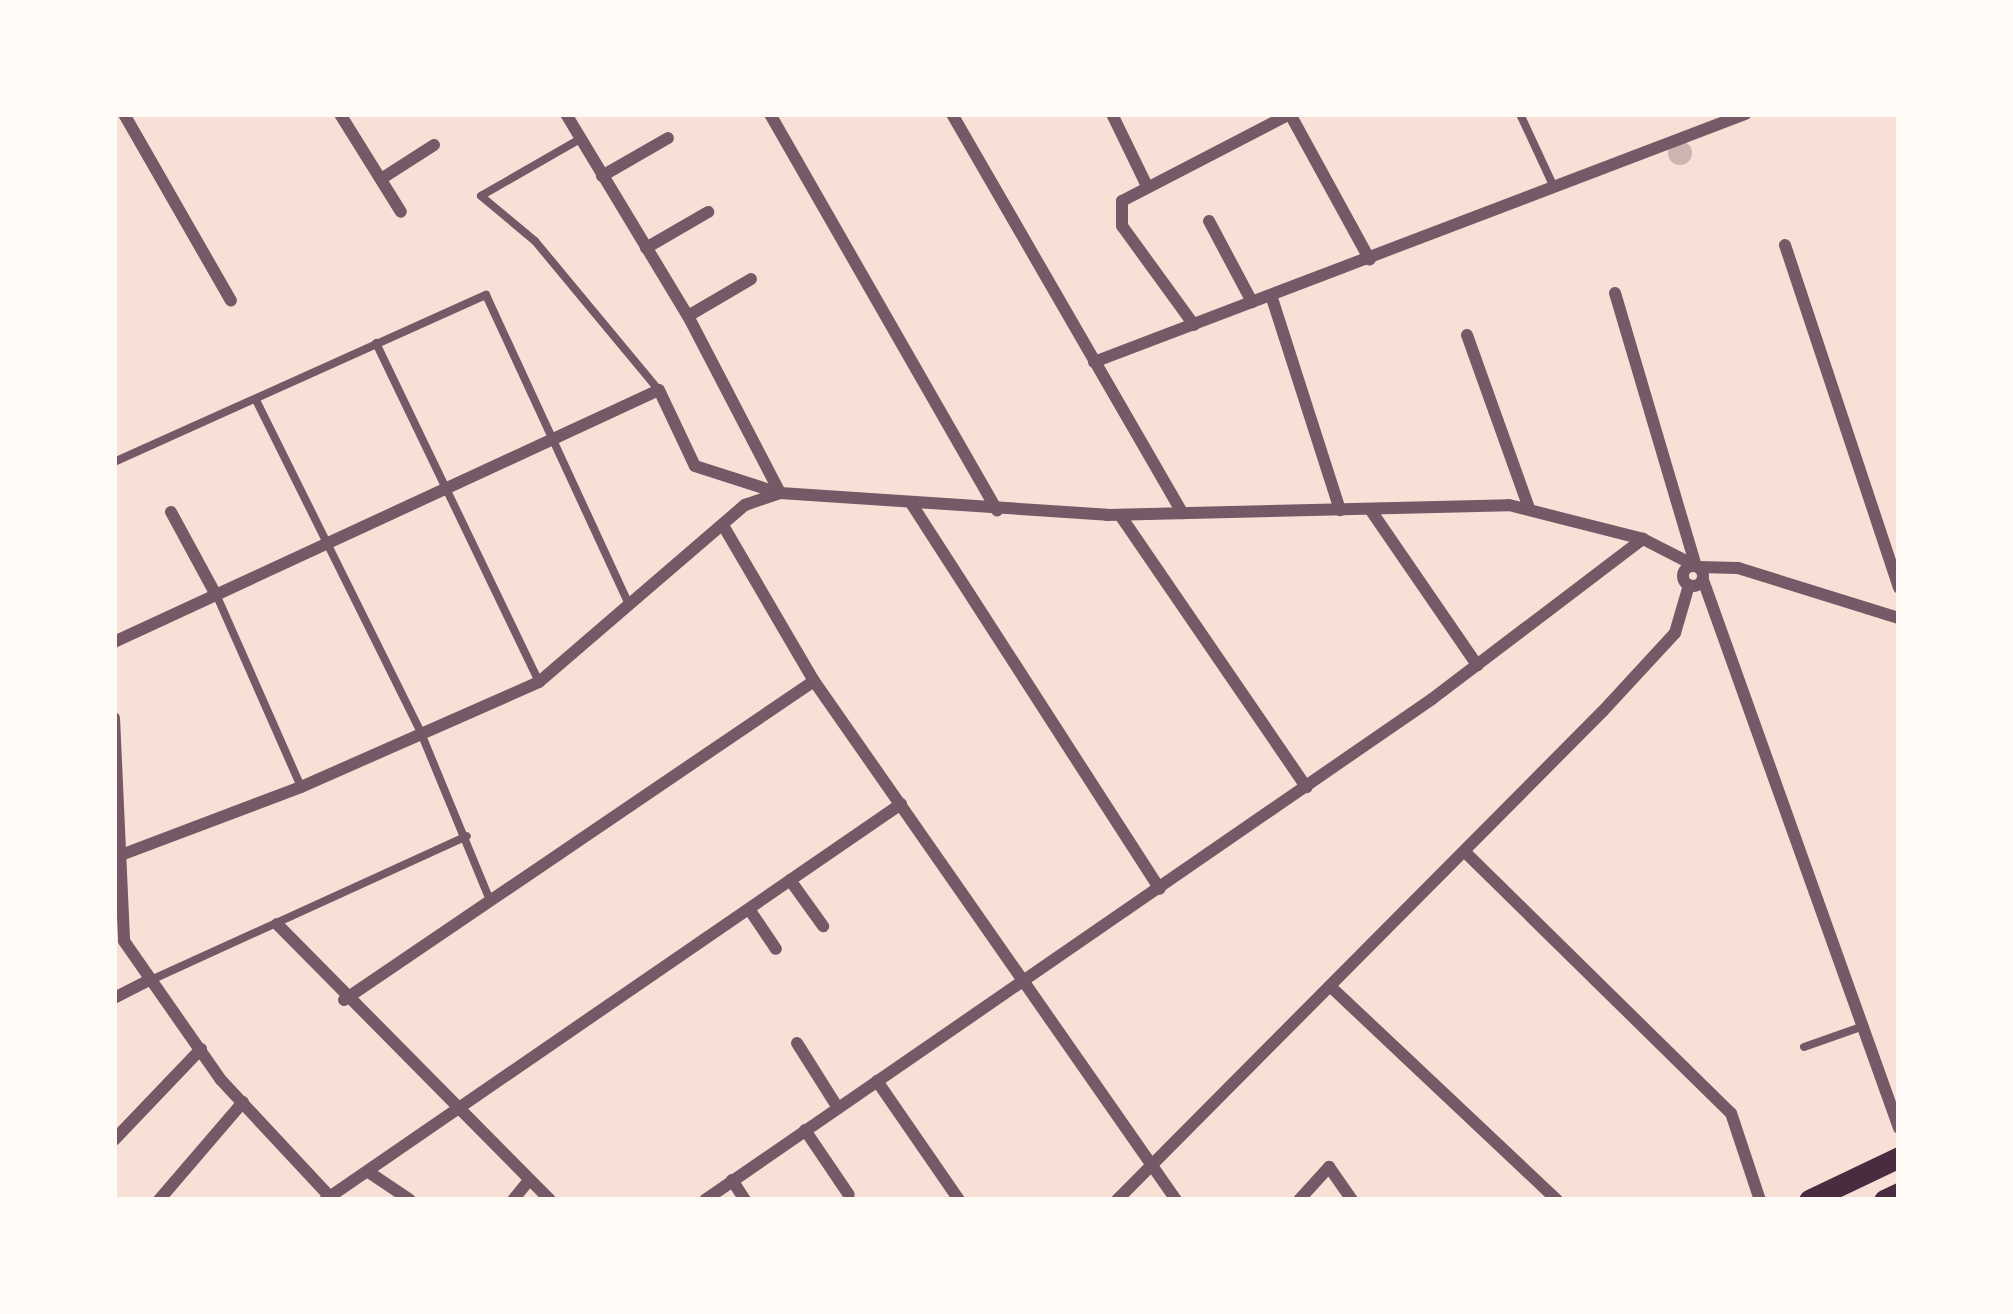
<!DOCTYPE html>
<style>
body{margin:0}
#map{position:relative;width:2013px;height:1314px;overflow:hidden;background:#f7e1d7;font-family:Lato,sans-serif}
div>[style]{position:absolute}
.building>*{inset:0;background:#ccb4b1}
.round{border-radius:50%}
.service>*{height:8px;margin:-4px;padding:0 4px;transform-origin:4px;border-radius:4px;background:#755966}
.minor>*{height:12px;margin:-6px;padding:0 6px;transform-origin:6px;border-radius:6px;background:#755966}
.minor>.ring{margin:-6px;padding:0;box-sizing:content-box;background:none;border:12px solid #755966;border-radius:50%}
.secondary>*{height:21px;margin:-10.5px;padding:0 10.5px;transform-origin:10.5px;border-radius:10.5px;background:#4a2c40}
span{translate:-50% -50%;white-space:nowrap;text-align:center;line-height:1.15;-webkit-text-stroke:9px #fffaf5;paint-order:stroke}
.frame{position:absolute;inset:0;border:117px solid #fffaf5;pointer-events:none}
</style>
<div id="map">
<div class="building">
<div class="round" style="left:1668px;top:141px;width:24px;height:24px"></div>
</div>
<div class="service">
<div style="left:1520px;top:114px;width:78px;rotate:65.1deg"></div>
<div style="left:580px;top:139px;width:114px;rotate:150.1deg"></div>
<div style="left:481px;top:196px;width:70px;rotate:39.8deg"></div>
<div style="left:535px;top:241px;width:192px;rotate:50.3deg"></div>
<div style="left:376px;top:343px;width:375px;rotate:64.3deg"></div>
<div style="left:256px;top:400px;width:372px;rotate:63.6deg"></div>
<div style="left:421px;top:733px;width:181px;rotate:67.6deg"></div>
<div style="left:114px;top:462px;width:408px;rotate:-24.2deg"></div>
<div style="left:486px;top:295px;width:340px;rotate:65.2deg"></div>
<div style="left:216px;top:594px;width:211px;rotate:66.2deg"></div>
<div style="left:151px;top:980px;width:347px;rotate:-24.5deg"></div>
<div style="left:1804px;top:1047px;width:64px;rotate:-19.3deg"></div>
</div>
<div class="minor">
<div style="left:124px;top:114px;width:215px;rotate:60.2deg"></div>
<div style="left:340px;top:114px;width:115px;rotate:58.1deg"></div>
<div style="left:566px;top:114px;width:236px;rotate:58.9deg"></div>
<div style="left:688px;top:316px;width:199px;rotate:62.5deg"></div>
<div style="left:780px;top:493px;width:328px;rotate:3.8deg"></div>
<div style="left:1107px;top:515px;width:402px;rotate:-1.4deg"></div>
<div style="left:1509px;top:505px;width:138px;rotate:14.2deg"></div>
<div style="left:1643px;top:539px;width:59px;rotate:27deg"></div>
<div style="left:770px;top:114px;width:457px;rotate:60.2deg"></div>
<div style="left:952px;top:114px;width:461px;rotate:60deg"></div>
<div style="left:1112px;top:114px;width:76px;rotate:64.1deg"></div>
<div style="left:602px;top:176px;width:76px;rotate:-29.9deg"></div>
<div style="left:381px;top:179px;width:63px;rotate:-32.7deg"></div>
<div style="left:1209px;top:221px;width:92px;rotate:62deg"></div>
<div style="left:1785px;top:245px;width:361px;rotate:71.6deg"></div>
<div style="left:646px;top:248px;width:72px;rotate:-30.1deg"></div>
<div style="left:1615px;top:293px;width:285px;rotate:73.5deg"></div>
<div style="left:1271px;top:295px;width:226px;rotate:72.2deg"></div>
<div style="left:688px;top:316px;width:73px;rotate:-30.4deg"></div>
<div style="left:1194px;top:325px;width:122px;rotate:-126deg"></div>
<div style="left:1122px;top:226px;width:25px;rotate:-90deg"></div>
<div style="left:1122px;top:201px;width:189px;rotate:-27.4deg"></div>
<div style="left:1290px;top:114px;width:166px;rotate:61.3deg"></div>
<div style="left:1467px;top:335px;width:184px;rotate:70.3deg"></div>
<div style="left:1094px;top:362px;width:697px;rotate:-20.85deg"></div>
<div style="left:911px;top:503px;width:459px;rotate:57.2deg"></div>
<div style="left:171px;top:512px;width:92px;rotate:61.5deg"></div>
<div style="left:1372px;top:512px;width:186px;rotate:55.5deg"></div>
<div style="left:1120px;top:515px;width:330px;rotate:55.6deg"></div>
<div style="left:724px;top:527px;width:178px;rotate:59.7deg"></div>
<div style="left:814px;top:681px;width:633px;rotate:55.1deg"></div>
<div class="ring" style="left:1683px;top:566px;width:8px;height:8px"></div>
<div style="left:1698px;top:567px;width:40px;rotate:1.4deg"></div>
<div style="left:1738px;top:568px;width:169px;rotate:17.3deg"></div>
<div style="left:1703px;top:580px;width:582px;rotate:70.32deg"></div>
<div style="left:114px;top:642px;width:600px;rotate:-24.82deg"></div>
<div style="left:659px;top:390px;width:84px;rotate:64.7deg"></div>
<div style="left:695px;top:466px;width:88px;rotate:17.8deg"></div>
<div style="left:114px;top:718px;width:223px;rotate:87.4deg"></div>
<div style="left:124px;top:941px;width:169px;rotate:55.1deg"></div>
<div style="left:221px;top:1080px;width:163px;rotate:47deg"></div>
<div style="left:1466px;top:853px;width:371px;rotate:44.5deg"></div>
<div style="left:1731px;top:1113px;width:92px;rotate:71.6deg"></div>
<div style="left:121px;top:855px;width:192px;rotate:-20.7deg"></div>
<div style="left:301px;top:787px;width:260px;rotate:-23.8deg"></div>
<div style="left:539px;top:682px;width:272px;rotate:-40.7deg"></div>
<div style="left:745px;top:505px;width:37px;rotate:-19deg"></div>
<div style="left:790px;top:880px;width:57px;rotate:54.3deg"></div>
<div style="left:749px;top:909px;width:48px;rotate:56deg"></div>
<div style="left:277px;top:924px;width:388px;rotate:45.3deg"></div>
<div style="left:1331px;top:987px;width:311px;rotate:43.3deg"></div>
<div style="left:114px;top:998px;width:38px;rotate:-27deg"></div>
<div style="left:344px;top:1000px;width:568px;rotate:-34.17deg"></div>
<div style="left:797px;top:1043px;width:77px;rotate:57.8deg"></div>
<div style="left:877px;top:1081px;width:145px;rotate:55.4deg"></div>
<div style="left:805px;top:1130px;width:78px;rotate:55.9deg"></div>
<div style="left:114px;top:1140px;width:126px;rotate:-46.3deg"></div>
<div style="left:370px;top:1173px;width:48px;rotate:34deg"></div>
<div style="left:732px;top:1180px;width:24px;rotate:57deg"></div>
<div style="left:159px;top:1200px;width:129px;rotate:-49.4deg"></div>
<div style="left:325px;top:1200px;width:699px;rotate:-34.51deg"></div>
<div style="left:513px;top:1200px;width:26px;rotate:-51deg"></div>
<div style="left:705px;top:1200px;width:883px;rotate:-34.57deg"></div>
<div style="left:1432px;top:699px;width:265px;rotate:-37.2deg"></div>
<div style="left:1117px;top:1200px;width:689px;rotate:-45.18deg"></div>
<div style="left:1603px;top:711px;width:106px;rotate:-47.3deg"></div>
<div style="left:1675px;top:633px;width:50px;rotate:-73.7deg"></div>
<div style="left:1299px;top:1200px;width:45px;rotate:-47.7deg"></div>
<div style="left:1329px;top:1167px;width:40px;rotate:55.1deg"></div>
</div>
<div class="secondary">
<div style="left:1809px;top:1200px;width:100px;rotate:-25.5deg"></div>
<div style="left:1884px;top:1200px;width:17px;rotate:-25deg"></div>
</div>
<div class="frame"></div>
</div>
